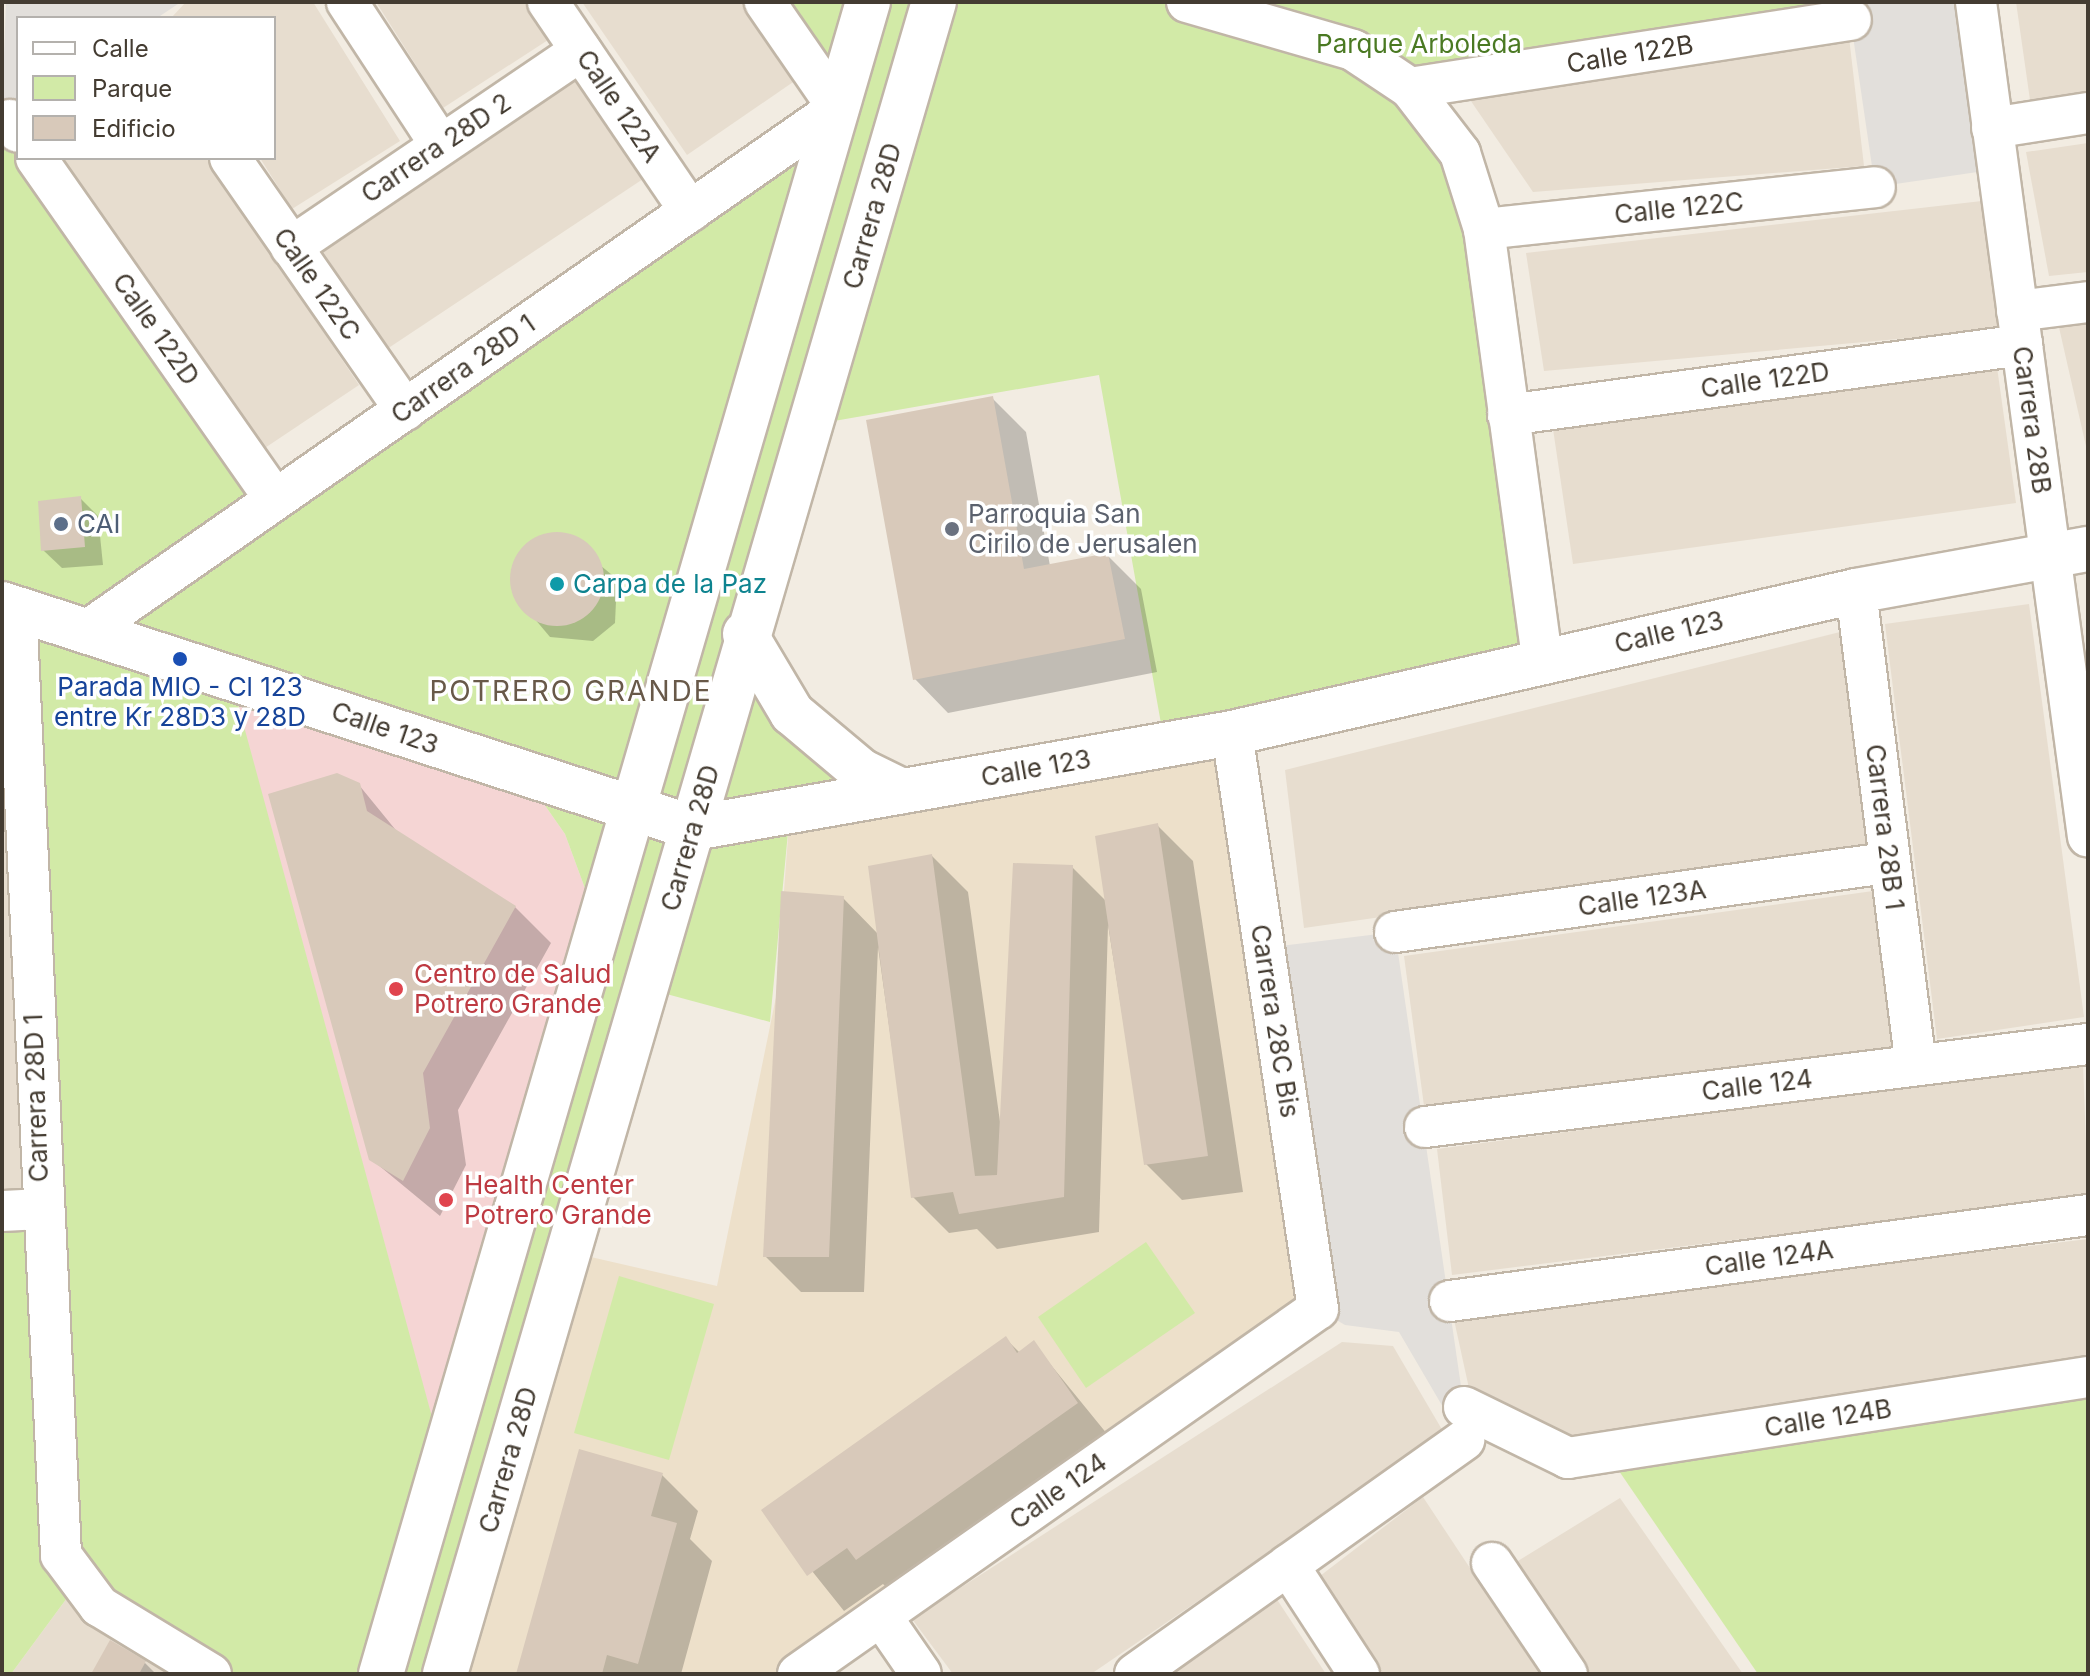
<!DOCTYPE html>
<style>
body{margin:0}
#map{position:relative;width:2090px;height:1676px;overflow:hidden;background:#f2ece2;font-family:Inter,sans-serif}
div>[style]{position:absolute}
.residential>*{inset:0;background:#e7ddcf}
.education>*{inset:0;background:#ede0ca}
.medical>*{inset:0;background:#f5d5d4}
.green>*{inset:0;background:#d2eaa7}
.parking>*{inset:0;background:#e2dfdb}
.shadow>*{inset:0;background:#0003}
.building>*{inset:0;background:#d8c9ba}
.round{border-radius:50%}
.roads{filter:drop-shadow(2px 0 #c1b6a7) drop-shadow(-2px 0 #c1b6a7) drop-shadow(0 2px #c1b6a7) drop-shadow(0 -2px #c1b6a7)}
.minor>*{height:40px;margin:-20px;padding:0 20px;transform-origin:20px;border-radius:20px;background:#fff}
.tertiary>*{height:44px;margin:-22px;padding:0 22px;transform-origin:22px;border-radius:22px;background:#fff}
.dots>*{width:22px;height:22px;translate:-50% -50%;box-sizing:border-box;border:4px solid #fff;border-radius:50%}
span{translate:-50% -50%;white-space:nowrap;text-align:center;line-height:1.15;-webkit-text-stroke:7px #fff;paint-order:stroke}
.park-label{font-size:26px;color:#4a7922}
.street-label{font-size:26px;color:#443c32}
.worship-label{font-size:26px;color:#5b616d}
.left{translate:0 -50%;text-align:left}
.service-label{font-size:26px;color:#4e5e75}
.culture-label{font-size:26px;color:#0d838f}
.transit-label{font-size:26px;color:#164399}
.health-label{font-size:26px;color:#be3a42}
.neighbourhood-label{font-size:28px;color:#685949;letter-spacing:2px}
.frame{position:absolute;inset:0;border:4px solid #443c32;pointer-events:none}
.legend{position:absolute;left:16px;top:16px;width:260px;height:144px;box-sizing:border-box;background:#fff;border:2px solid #b4b1ad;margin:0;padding:10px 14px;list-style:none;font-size:24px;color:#443c32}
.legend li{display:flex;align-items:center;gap:16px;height:40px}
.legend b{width:40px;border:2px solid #b4b1ad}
</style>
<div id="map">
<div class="residential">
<div style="clip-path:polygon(186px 2px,313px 2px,400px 141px,292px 209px,260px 158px,274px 158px,274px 18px,171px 18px)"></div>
<div style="clip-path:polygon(376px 2px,524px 2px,548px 40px,443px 108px)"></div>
<div style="clip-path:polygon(582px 2px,747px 2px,799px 78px,687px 155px)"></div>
<div style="clip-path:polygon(2016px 2px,2088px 2px,2088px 98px,2031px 107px)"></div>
<div style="clip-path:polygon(1849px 37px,1864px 166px,1533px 192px,1462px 88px)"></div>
<div style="clip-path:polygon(576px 77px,643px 179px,387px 349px,320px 247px)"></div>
<div style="clip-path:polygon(2088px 143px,2088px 272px,2049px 276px,2026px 152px)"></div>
<div style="clip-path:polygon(49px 158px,207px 158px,359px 385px,250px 458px)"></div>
<div style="clip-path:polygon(1982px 201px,1998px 330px,1544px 371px,1526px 253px)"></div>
<div style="clip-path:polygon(2088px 319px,2088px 455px,2058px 323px)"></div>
<div style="clip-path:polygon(1997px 367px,2016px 503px,1573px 564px,1553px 429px)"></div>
<div style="clip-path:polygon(2px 604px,41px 1209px,2px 1211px)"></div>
<div style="clip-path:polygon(2029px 604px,2084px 1017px,1937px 1039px,1885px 624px)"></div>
<div style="clip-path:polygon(1840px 632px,1869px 847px,1304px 928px,1285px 770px)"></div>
<div style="clip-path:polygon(1873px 891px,1892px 1047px,1424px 1106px,1404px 956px)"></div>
<div style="clip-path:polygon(2083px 1064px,2088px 1196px,1452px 1275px,1437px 1149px)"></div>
<div style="clip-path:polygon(2088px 1239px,2088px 1363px,1570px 1447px,1470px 1393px,1453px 1315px)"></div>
<div style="clip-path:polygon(1342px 1342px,1393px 1346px,1444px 1433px,1091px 1674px,953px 1674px,912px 1619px)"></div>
<div style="clip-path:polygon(1423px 1497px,1540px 1674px,1383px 1674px,1320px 1576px)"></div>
<div style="clip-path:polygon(1620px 1498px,1743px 1674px,1588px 1674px,1513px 1564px)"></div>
<div style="clip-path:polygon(78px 1583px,211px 1674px,11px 1674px)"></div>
<div style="clip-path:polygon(1276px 1598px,1326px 1674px,1160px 1674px)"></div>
</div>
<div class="education">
<div style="clip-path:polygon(1232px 733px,1318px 1309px,798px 1674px,445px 1674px,569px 1252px,717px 1286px,776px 997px,790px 811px)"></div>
</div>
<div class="medical">
<div style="clip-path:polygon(229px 674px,523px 774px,565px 834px,590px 902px,444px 1463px)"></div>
</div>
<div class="green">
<div style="clip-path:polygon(evenodd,765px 2px,1848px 2px,1410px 88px,1460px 153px,1542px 660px,1165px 746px,1099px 375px,811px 425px,745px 634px,861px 771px,790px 811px,770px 1022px,648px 989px,445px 1674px,211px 1674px,78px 1583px,11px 1674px,2px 1674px,2px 1211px,40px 1209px,2px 604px,2px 109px,276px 499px,838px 108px,765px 2px,230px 675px,523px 774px,565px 834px,590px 902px,444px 1461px,230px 675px)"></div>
<div style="clip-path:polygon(1146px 1242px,1195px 1313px,1086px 1388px,1038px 1317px)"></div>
<div style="clip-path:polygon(619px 1276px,714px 1304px,669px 1460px,574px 1433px)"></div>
<div style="clip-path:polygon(2088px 1377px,2088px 1674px,1758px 1674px,1606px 1452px)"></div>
</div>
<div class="parking">
<div style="clip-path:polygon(6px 2px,181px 2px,157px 18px,18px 18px,18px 115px,2px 109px)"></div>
<div style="clip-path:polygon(1848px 2px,1976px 2px,1998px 169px,1875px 187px)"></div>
<div style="clip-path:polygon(1395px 932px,1464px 1407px,1447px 1414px,1399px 1332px,1345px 1325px,1318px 1309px,1264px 948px)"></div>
</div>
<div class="shadow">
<div style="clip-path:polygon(993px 399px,1026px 432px,1050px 566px,1107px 555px,1141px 589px,1157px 672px,948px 713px,915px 679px)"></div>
<div style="clip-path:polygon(80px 498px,98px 516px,103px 565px,62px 568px,43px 550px)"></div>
<div style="clip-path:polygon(562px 534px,617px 579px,615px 623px,593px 641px,550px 637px,513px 593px,514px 563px,533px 540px)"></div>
<div style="clip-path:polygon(359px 785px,399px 834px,515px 907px,551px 943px,458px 1110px,466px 1165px,440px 1216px,371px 1159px)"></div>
<div style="clip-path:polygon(1157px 825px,1193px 861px,1243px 1192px,1182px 1200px,1146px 1164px,1108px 925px,1099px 1232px,997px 1249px,977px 1229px,949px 1233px,913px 1197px,878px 947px,864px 1292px,801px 1292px,765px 1256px,843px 898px,879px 935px,932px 856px,968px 892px,1001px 1129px,1072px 867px,1106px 901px)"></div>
<div style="clip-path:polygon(1006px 1339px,1020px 1353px,1033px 1343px,1112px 1440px,894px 1595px,883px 1584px,844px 1611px,764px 1511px)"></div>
<div style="clip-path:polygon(662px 1475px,698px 1511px,690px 1539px,712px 1561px,681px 1674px,518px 1674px)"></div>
<div style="clip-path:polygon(145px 1663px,156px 1674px,93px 1674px)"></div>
</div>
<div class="building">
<div style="clip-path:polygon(993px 396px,1024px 569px,1108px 553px,1125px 639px,913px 680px,866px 420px)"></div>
<div style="clip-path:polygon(81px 496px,85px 547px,41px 551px,38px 501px)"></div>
<div class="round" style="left:510px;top:532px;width:94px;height:94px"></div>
<div style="clip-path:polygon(337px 773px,360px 783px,367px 811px,516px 906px,423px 1073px,430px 1128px,403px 1181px,369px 1160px,268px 794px)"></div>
<div style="clip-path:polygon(1158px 823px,1208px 1156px,1144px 1165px,1095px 836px)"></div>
<div style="clip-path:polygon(932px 854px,975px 1176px,997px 1175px,1013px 863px,1073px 865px,1064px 1197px,959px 1214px,953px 1192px,911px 1198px,868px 866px)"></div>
<div style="clip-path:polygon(781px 891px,844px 896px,829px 1257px,763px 1257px)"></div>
<div style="clip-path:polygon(1006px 1336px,1017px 1353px,1034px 1340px,1078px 1403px,856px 1560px,847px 1548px,807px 1576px,761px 1510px)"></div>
<div style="clip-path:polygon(579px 1449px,663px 1473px,651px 1516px,677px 1523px,638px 1664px,607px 1655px,602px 1674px,516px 1674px)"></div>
<div style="clip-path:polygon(110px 1640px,146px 1661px,139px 1674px,91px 1674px)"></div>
</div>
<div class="roads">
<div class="minor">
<div style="left:347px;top:2px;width:170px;rotate:56.8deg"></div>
<div style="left:548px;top:2px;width:253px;rotate:55.8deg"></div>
<div style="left:1187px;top:2px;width:173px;rotate:16.1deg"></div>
<div style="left:1353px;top:50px;width:69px;rotate:33.7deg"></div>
<div style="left:1410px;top:88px;width:82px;rotate:52.4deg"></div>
<div style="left:1460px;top:153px;width:80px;rotate:72.5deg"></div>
<div style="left:1484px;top:229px;width:435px;rotate:82.3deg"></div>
<div style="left:1976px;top:2px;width:842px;rotate:82.36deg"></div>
<div style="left:1410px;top:88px;width:446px;rotate:-8.8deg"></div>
<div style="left:10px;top:120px;width:14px;rotate:56deg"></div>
<div style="left:1992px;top:128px;width:97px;rotate:-8.9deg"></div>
<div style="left:36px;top:158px;width:416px;rotate:55deg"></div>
<div style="left:230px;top:158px;width:307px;rotate:55.2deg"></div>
<div style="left:1484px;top:229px;width:393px;rotate:-6.1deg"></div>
<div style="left:291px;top:247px;width:350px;rotate:-34.1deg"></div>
<div style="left:2017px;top:311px;width:72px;rotate:-7.2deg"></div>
<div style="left:1508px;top:415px;width:519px;rotate:-7.76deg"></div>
<div style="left:1856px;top:591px;width:477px;rotate:82.8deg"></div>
<div style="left:16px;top:608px;width:948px;rotate:87.28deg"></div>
<div style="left:61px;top:1555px;width:64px;rotate:53.3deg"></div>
<div style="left:99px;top:1606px;width:131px;rotate:31.3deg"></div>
<div style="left:88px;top:630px;width:914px;rotate:-34.84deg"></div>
<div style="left:838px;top:108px;width:129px;rotate:-124.6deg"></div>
<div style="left:1395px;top:932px;width:499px;rotate:-8deg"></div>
<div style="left:1425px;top:1127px;width:668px;rotate:-7.14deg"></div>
<div style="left:2px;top:1211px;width:39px;rotate:-3deg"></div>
<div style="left:1450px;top:1301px;width:644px;rotate:-7.68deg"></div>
<div style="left:1464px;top:1407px;width:116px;rotate:26.1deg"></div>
<div style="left:1568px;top:1458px;width:526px;rotate:-8.85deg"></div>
<div style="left:1492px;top:1563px;width:134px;rotate:56deg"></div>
<div style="left:1288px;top:1565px;width:130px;rotate:56.9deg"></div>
<div style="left:881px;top:1616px;width:70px;rotate:55.4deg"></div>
<div style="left:798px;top:1674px;width:635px;rotate:-35.07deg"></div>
<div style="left:1318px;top:1309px;width:582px;rotate:-98.49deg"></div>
<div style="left:1135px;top:1674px;width:404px;rotate:-35.4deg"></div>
</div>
<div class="tertiary">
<div style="left:2px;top:604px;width:727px;rotate:17.94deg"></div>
<div style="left:694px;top:828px;width:546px;rotate:-10.01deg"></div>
<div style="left:1232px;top:733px;width:640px;rotate:-12.82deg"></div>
<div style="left:1856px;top:591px;width:236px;rotate:-10.3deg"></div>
<div style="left:745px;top:634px;width:92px;rotate:59.3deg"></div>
<div style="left:792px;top:713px;width:90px;rotate:40deg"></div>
<div style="left:861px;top:771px;width:46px;rotate:26deg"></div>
<div style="left:381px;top:1674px;width:1741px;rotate:-73.76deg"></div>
<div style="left:445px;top:1674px;width:1742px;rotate:-73.7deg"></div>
</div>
</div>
<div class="dots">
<div style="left:61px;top:524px;background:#5c6f8a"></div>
<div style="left:952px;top:529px;background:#6b7280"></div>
<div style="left:557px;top:584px;background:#0f9aa8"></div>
<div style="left:180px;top:659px;background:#1a4fb4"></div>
<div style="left:396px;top:989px;background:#e0444e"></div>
<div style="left:446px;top:1200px;background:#e0444e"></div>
</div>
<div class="park-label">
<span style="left:1419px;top:44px">Parque Arboleda</span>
</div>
<div class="street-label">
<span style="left:1630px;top:54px;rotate:-9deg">Calle 122B</span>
<span style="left:619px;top:106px;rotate:56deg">Calle 122A</span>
<span style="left:436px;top:148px;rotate:-34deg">Carrera 28D 2</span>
<span style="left:1679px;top:208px;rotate:-6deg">Calle 122C</span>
<span style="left:872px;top:216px;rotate:-74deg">Carrera 28D</span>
<span style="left:317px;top:284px;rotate:55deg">Calle 122C</span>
<span style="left:156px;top:329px;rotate:55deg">Calle 122D</span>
<span style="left:463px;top:369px;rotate:-35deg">Carrera 28D 1</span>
<span style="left:1765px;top:380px;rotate:-8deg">Calle 122D</span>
<span style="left:2032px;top:420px;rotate:82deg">Carrera 28B</span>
<span style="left:1669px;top:632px;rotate:-13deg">Calle 123</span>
<span style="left:385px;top:728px;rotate:19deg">Calle 123</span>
<span style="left:1036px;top:768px;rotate:-10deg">Calle 123</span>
<span style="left:1885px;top:827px;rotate:83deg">Carrera 28B 1</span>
<span style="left:690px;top:838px;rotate:-74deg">Carrera 28D</span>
<span style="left:1642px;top:898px;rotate:-8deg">Calle 123A</span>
<span style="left:1275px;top:1021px;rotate:81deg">Carrera 28C Bis</span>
<span style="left:1757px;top:1085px;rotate:-7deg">Calle 124</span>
<span style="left:36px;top:1098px;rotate:-92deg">Carrera 28D 1</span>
<span style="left:1769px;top:1258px;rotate:-8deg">Calle 124A</span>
<span style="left:1828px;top:1418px;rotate:-9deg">Calle 124B</span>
<span style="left:508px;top:1460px;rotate:-74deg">Carrera 28D</span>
<span style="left:1058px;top:1491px;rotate:-35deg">Calle 124</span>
</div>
<div class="worship-label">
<span class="left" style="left:968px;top:529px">Parroquia San<br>Cirilo de Jerusalen</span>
</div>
<div class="service-label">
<span class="left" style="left:77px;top:524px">CAI</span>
</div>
<div class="culture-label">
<span class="left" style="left:573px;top:584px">Carpa de la Paz</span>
</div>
<div class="transit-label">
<span style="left:180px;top:702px">Parada MIO - Cl 123<br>entre Kr 28D3 y 28D</span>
</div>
<div class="health-label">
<span class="left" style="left:414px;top:989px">Centro de Salud<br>Potrero Grande</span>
<span class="left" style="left:464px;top:1200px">Health Center<br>Potrero Grande</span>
</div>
<div class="neighbourhood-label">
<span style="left:571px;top:691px">POTRERO GRANDE</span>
</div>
<div class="frame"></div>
<ul class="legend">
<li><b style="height:10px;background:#fff"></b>Calle</li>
<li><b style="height:22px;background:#d2eaa7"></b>Parque</li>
<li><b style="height:22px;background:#d8c9ba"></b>Edificio</li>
</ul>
</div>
